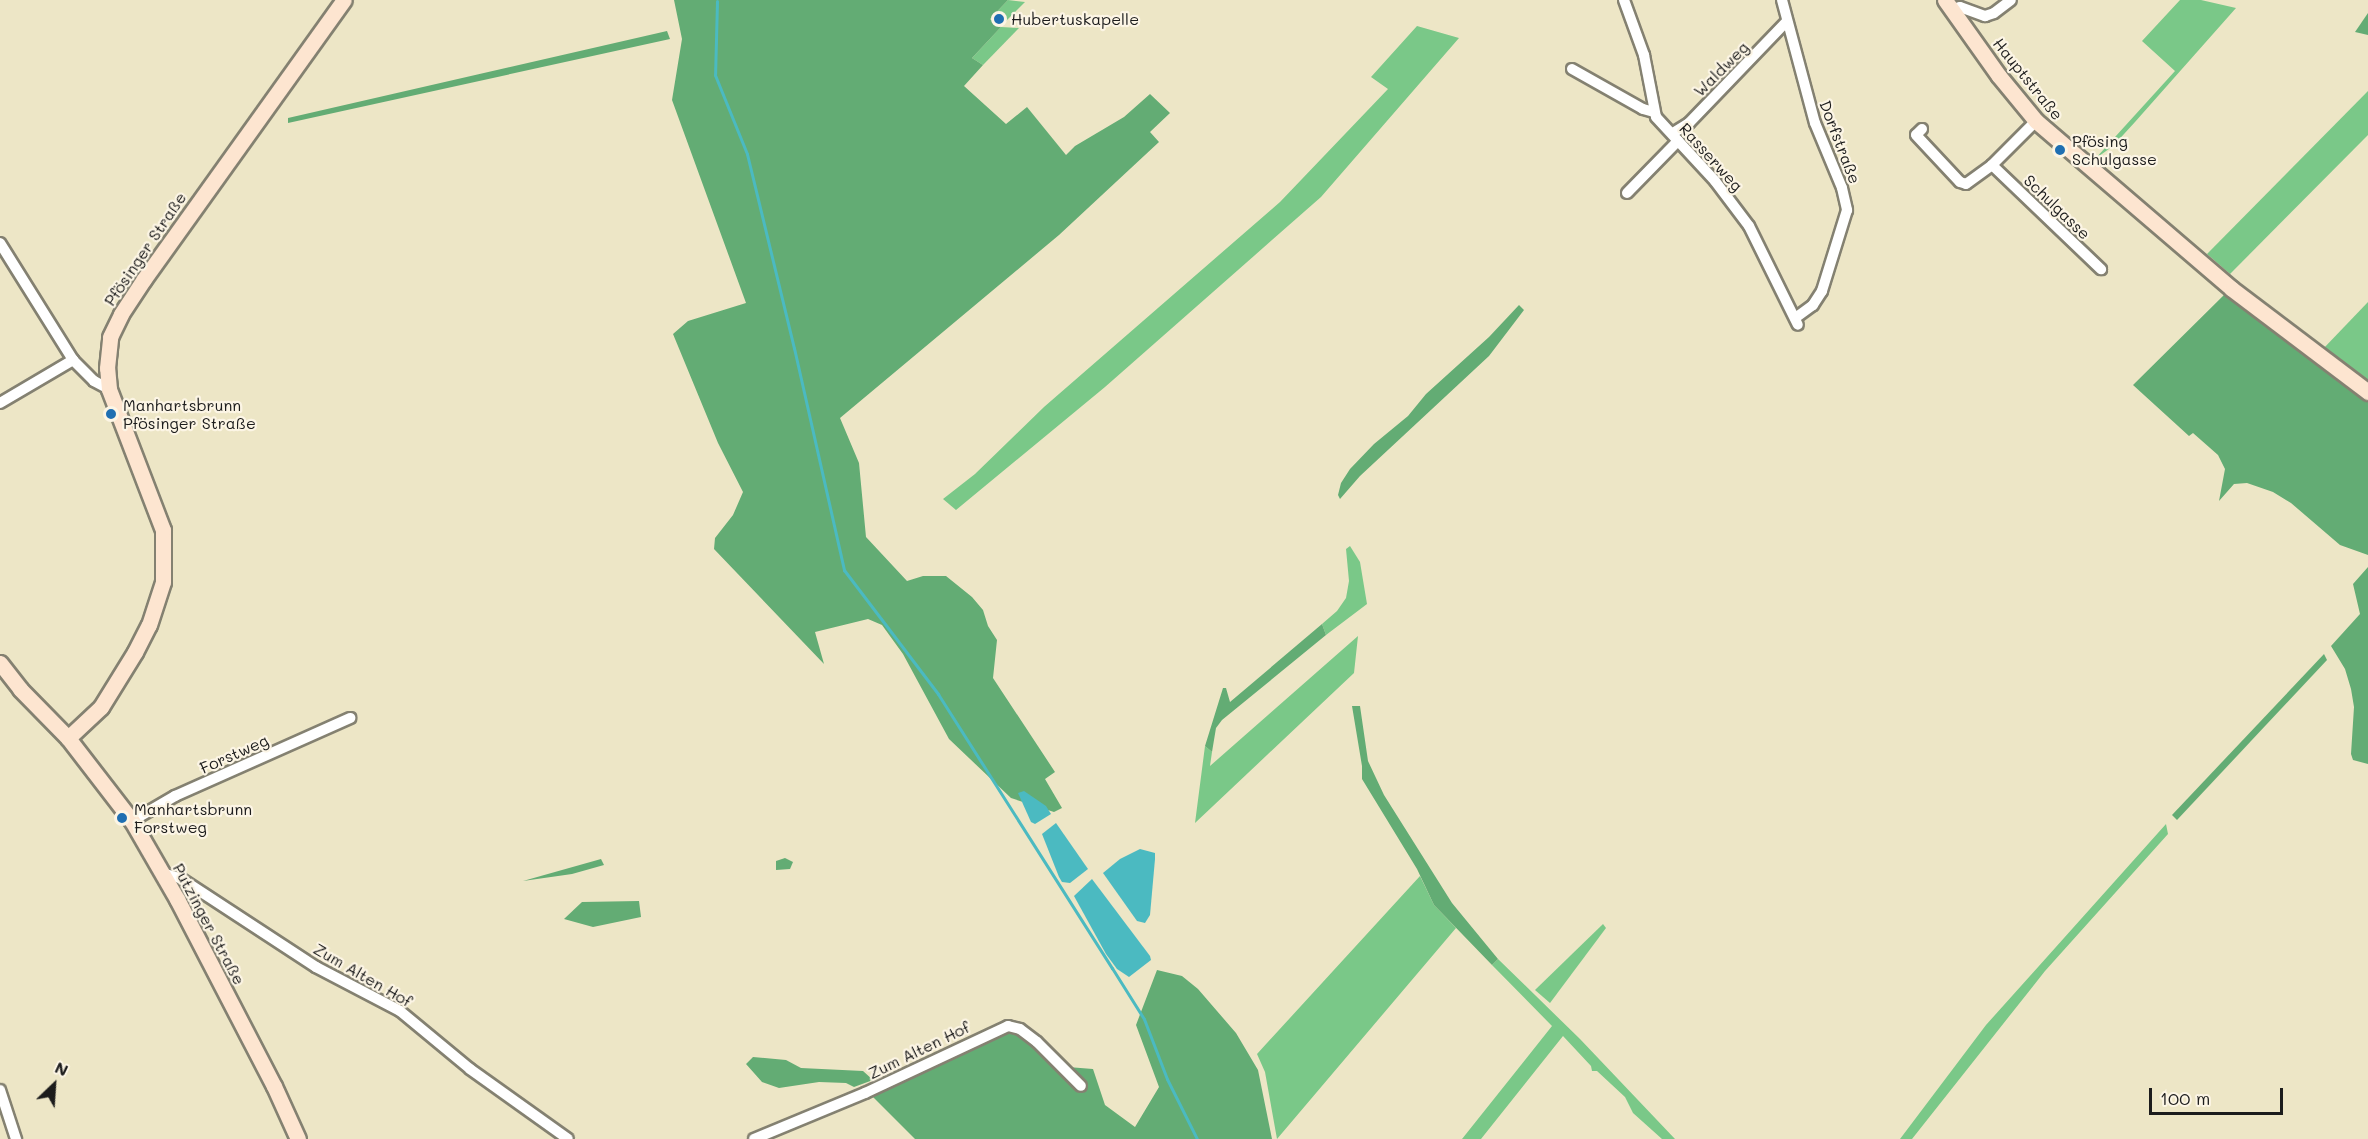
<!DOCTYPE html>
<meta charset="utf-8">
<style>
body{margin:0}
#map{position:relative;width:2368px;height:1139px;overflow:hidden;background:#ede6c6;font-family:Mali,sans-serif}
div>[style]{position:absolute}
.green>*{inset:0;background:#7ac888}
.forest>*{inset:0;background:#63ac74}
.water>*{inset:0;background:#4bbac1}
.stream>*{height:3px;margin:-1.5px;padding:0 1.5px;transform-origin:1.5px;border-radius:1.5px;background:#4bbac1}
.roads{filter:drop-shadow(2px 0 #848171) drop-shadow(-2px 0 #848171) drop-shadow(0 2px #848171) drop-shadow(0 -2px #848171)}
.street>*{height:10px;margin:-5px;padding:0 5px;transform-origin:5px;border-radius:5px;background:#fff}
.secondary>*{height:15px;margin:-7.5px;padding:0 7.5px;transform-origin:7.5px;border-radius:7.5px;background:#fde5d0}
.dots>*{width:16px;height:16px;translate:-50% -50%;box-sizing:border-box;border:3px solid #fcf5e5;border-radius:50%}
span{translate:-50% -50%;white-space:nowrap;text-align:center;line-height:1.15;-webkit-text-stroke:4.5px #fcf5e5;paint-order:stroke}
.poi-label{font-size:16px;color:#1c1c1c}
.left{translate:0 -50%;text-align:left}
.street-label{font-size:16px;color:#1c1c1c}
.north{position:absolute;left:24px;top:1055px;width:60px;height:60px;-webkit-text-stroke:4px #fcf5e5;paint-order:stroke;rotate:25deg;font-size:16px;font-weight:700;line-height:24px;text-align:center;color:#1c1c1c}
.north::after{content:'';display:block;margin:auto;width:21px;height:27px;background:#1c1c1c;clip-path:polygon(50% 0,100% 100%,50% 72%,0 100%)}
.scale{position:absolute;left:2149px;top:1088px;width:134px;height:27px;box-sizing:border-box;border:3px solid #1c1c1c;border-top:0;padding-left:8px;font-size:18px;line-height:21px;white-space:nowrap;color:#1c1c1c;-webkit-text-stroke:4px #fcf5e5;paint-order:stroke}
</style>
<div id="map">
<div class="green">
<div style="clip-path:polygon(1008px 0,1025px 2px,1006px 21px,990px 19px)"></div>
<div style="clip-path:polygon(2180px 0,2201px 0,2236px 8px,2135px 122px,2113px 146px,2095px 159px,2175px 71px,2142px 41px)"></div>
<div style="clip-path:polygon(1417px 26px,1459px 38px,1321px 197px,1105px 387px,956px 510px,943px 499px,975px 474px,1044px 407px,1280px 202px,1388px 89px,1371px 77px)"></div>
<div style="clip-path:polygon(1001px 27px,1019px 28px,983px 65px,972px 58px)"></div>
<div style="clip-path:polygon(2368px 91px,2368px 135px,2230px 274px,2207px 254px)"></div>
<div style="clip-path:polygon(2368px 302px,2368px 385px,2322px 350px)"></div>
<div style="clip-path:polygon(1350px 546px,1360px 562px,1367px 604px,1326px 635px,1322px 624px,1337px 611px,1346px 598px,1349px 581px,1346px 549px)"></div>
<div style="clip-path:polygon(1358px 636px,1354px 673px,1195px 823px,1205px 746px,1212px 752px,1210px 766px)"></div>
<div style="clip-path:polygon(2166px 824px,2168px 834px,2045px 971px,1912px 1139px,1900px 1139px,1986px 1025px)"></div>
<div style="clip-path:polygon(1420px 876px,1434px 905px,1456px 928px,1277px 1139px,1265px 1072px,1257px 1054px)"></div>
<div style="clip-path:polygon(1603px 924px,1606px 928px,1550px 1003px,1535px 990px)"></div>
<div style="clip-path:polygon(1498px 959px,1580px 1039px,1675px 1139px,1662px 1139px,1633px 1113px,1625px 1097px,1597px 1071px,1592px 1071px,1591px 1066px,1563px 1036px,1481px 1139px,1462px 1139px,1552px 1026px,1492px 965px)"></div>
</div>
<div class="forest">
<div style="clip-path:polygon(674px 0,1008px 0,990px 19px,1001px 27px,972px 58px,983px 65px,964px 86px,1006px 124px,1027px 107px,1066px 155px,1075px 146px,1124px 117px,1150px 94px,1170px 113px,1150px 132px,1159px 142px,1059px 235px,840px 418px,859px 463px,866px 537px,907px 581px,923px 576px,946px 576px,972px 597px,983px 610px,988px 626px,997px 640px,993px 678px,1055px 772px,1045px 779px,1062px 808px,1054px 812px,1011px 798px,949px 739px,903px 654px,882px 625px,868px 619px,815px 632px,824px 664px,714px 549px,715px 538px,733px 515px,743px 492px,718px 443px,673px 334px,688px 321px,746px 303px,672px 100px,682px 39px)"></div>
<div style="clip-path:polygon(2368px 13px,2368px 35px,2355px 32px)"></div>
<div style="clip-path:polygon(667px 31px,670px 39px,288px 123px,288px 118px)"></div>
<div style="clip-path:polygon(2225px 294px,2368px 399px,2368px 555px,2340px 545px,2291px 503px,2273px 492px,2247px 483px,2234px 484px,2219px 501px,2225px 469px,2218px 455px,2193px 433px,2189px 436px,2133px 385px)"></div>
<div style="clip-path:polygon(1519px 305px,1524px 310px,1489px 356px,1360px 476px,1340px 499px,1338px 495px,1341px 483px,1350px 469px,1374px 444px,1408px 416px,1426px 394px,1489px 337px)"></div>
<div style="clip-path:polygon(2368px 567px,2368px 764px,2353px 760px,2351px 754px,2354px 707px,2351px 689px,2345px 669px,2331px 646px,2360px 614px,2353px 584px)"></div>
<div style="clip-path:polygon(1322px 624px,1326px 635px,1222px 720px,1216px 728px,1212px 752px,1205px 746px,1223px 688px,1226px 688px,1230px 702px)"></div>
<div style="clip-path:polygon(2324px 654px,2327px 660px,2177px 820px,2172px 815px)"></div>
<div style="clip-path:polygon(1352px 706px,1360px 706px,1368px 761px,1384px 795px,1452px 903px,1498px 959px,1492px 965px,1434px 905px,1417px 869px,1362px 779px,1362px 766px)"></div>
<div style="clip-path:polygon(785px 858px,793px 862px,790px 869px,776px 870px,776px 861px)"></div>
<div style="clip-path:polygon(601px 859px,604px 865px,572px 874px,523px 881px)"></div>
<div style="clip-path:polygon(639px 901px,641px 917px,593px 927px,564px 919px,582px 902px)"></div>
<div style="clip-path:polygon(1157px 970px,1182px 976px,1198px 989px,1236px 1033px,1258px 1070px,1272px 1139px,915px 1139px,871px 1095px,1004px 1032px,1021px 1032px,1055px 1066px,1093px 1069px,1105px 1105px,1135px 1127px,1159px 1087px,1136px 1025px)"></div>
<div style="clip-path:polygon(753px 1057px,786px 1060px,801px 1068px,863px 1071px,873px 1080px,854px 1087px,846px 1083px,819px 1082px,779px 1088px,762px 1082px,746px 1064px)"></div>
</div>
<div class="water">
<div style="clip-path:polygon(1024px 791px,1046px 806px,1051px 814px,1035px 824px,1031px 822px,1018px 793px)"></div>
<div style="clip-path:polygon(1056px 823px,1088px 869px,1070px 883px,1062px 882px,1059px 877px,1042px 834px)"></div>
<div style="clip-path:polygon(1140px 849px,1155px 853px,1155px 859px,1150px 915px,1145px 923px,1137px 921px,1103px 873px,1120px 859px)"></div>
<div style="clip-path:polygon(1092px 879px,1150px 956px,1151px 960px,1129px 977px,1117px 969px,1106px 954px,1074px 896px)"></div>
</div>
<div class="stream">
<div style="left:717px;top:1px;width:74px;rotate:91.5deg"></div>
<div style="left:715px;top:75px;width:85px;rotate:67.9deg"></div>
<div style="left:747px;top:154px;width:200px;rotate:76.4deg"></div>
<div style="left:794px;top:348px;width:228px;rotate:77.3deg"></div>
<div style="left:844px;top:570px;width:156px;rotate:52.8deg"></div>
<div style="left:938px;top:694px;width:325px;rotate:57.6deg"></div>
<div style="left:1112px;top:968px;width:60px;rotate:57.9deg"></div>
<div style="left:1144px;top:1019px;width:64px;rotate:69deg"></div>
<div style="left:1167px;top:1079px;width:67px;rotate:63.4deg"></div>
</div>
<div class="roads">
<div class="street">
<div style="left:1624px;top:0;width:59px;rotate:70deg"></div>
<div style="left:1644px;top:55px;width:63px;rotate:79deg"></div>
<div style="left:1656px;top:117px;width:87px;rotate:47.3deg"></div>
<div style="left:1715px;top:181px;width:56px;rotate:52.9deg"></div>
<div style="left:1749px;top:226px;width:110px;rotate:63.7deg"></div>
<div style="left:1782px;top:0;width:127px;rotate:75deg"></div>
<div style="left:1815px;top:123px;width:70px;rotate:67.4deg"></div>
<div style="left:1842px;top:188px;width:23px;rotate:77deg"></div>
<div style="left:1847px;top:210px;width:85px;rotate:107.2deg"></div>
<div style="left:1822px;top:291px;width:17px;rotate:123deg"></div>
<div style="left:1813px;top:305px;width:22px;rotate:144deg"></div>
<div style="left:1952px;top:9px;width:8px;rotate:-14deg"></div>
<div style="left:1960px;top:7px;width:27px;rotate:20deg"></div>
<div style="left:1985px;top:16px;width:9px;rotate:-18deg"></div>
<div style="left:1994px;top:13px;width:21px;rotate:-37deg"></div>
<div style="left:1572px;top:69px;width:81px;rotate:29.4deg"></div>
<div style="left:1643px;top:109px;width:11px;rotate:15deg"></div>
<div style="left:1922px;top:129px;width:8px;rotate:135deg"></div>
<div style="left:1916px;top:135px;width:64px;rotate:46.9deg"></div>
<div style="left:1960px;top:182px;width:6px;rotate:18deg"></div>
<div style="left:1966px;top:184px;width:32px;rotate:-36deg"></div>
<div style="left:1992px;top:165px;width:62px;rotate:-45deg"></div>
<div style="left:1673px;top:133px;width:19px;rotate:-32deg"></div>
<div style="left:1689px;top:123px;width:141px;rotate:-46.1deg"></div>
<div style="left:1992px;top:165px;width:151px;rotate:43.7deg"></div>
<div style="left:1627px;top:193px;width:73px;rotate:-45.6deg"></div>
<div style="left:0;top:243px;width:138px;rotate:58deg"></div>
<div style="left:73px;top:360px;width:30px;rotate:45deg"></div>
<div style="left:94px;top:381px;width:17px;rotate:28deg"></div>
<div style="left:0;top:403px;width:85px;rotate:-30.5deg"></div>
<div style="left:132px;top:821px;width:50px;rotate:-30.2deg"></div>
<div style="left:175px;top:796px;width:192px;rotate:-24deg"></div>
<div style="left:162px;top:873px;width:19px;rotate:16deg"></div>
<div style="left:180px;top:878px;width:163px;rotate:33.2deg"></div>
<div style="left:316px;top:967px;width:95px;rotate:27.6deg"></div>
<div style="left:400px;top:1011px;width:91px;rotate:39.6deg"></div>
<div style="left:470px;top:1069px;width:120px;rotate:35.5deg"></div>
<div style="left:0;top:1090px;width:52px;rotate:71.9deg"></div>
<div style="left:754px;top:1139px;width:120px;rotate:-22.5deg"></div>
<div style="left:865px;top:1093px;width:158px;rotate:-25.1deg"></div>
<div style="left:1008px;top:1026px;width:12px;rotate:14deg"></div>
<div style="left:1020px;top:1029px;width:21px;rotate:37deg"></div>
<div style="left:1037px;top:1042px;width:62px;rotate:45deg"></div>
</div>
<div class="secondary">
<div style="left:1945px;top:0;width:93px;rotate:54.6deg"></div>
<div style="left:1999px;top:76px;width:58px;rotate:50.6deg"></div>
<div style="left:2036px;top:121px;width:258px;rotate:40.6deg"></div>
<div style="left:2232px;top:289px;width:171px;rotate:37.1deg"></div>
<div style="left:0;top:663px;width:33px;rotate:52deg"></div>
<div style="left:20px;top:689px;width:69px;rotate:45.6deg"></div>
<div style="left:68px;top:738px;width:105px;rotate:52.4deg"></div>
<div style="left:132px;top:821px;width:90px;rotate:60deg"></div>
<div style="left:177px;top:899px;width:211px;rotate:62.6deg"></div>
<div style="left:274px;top:1086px;width:58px;rotate:65.6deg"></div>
<div style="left:68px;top:738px;width:45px;rotate:-43.2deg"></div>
<div style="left:101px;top:707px;width:65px;rotate:-58.3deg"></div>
<div style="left:135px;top:652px;width:30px;rotate:-63deg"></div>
<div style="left:149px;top:625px;width:45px;rotate:-72deg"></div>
<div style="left:163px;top:582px;width:52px;rotate:-90deg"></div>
<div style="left:163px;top:530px;width:151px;rotate:-111deg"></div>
<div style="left:109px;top:389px;width:21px;rotate:-95deg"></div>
<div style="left:107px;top:368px;width:31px;rotate:-84deg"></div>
<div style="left:110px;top:337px;width:25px;rotate:-64deg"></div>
<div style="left:121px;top:314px;width:42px;rotate:-56.7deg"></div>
<div style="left:144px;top:279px;width:343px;rotate:-54.4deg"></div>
</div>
</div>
<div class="dots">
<div style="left:999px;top:19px;background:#1f6fb2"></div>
<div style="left:2060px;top:150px;background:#1f6fb2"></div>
<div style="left:111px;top:414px;background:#1f6fb2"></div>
<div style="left:122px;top:818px;background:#1f6fb2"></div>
</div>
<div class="poi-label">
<span class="left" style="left:1011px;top:19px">Hubertuskapelle</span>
<span class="left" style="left:2072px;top:150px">Pfösing<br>Schulgasse</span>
<span class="left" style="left:123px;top:414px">Manhartsbrunn<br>Pfösinger Straße</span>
<span class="left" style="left:134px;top:818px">Manhartsbrunn<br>Forstweg</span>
</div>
<div class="street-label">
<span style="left:1721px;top:69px;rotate:-45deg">Waldweg</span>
<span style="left:2028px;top:79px;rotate:51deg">Hauptstraße</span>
<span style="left:1840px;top:142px;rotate:69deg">Dorfstraße</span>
<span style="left:1711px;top:157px;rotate:48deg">Rasserweg</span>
<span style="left:2057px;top:207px;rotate:44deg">Schulgasse</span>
<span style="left:145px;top:249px;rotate:-56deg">Pfösinger Straße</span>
<span style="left:234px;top:754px;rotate:-24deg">Forstweg</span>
<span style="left:209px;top:924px;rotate:62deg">Putzinger Straße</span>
<span style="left:363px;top:975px;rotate:30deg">Zum Alten Hof</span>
<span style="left:919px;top:1050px;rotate:-26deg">Zum Alten Hof</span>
</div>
<div class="north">N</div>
<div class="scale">100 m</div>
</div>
